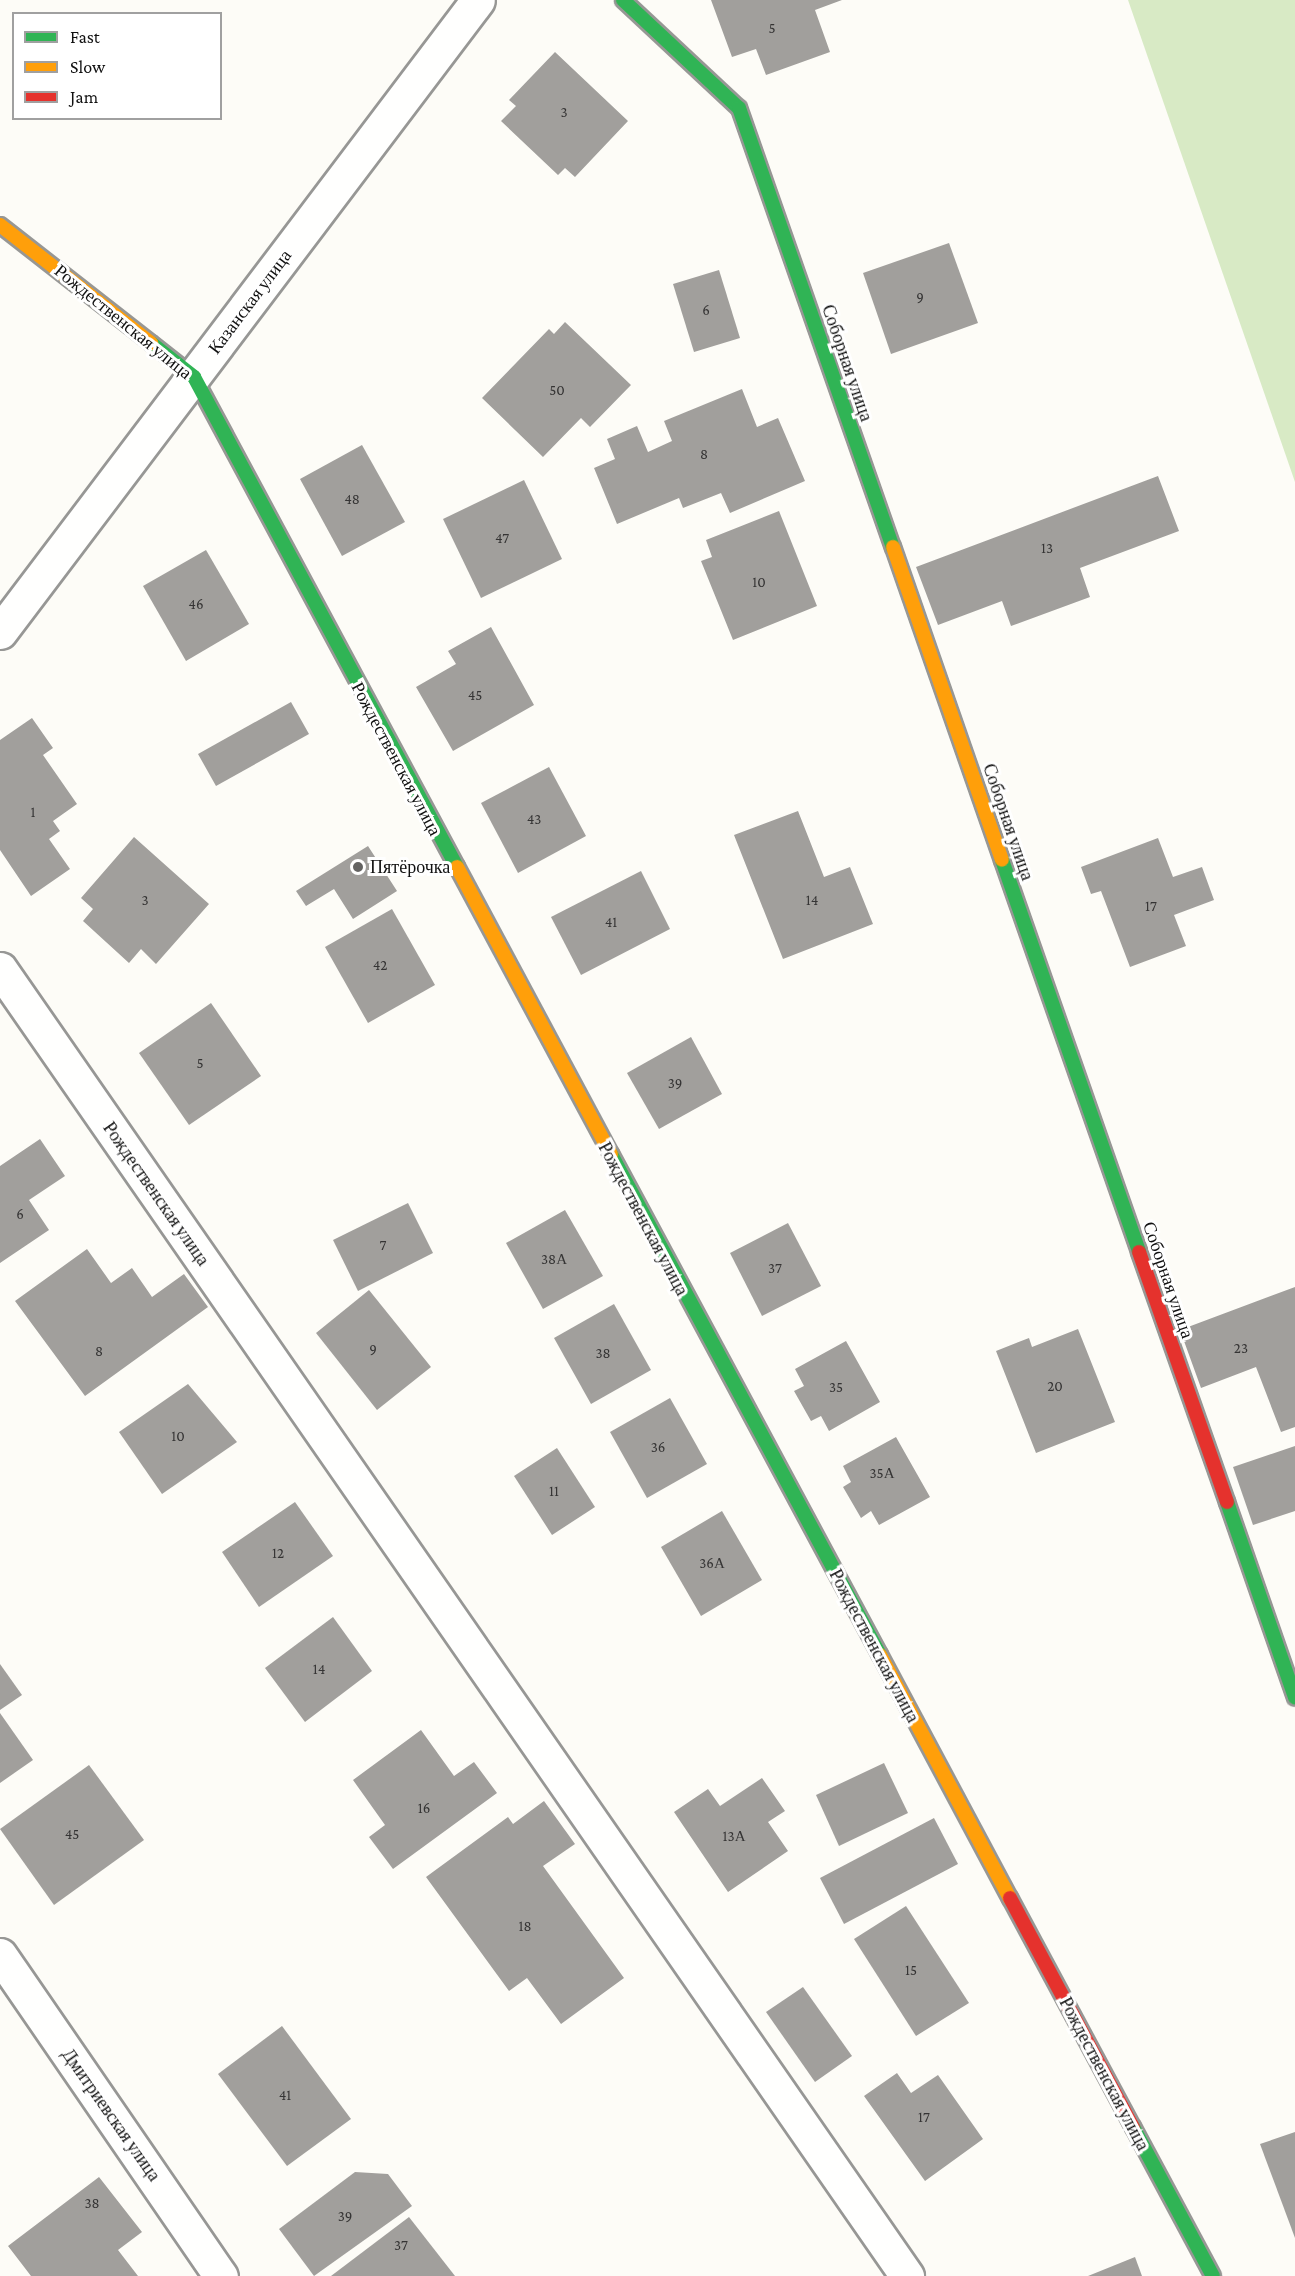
<!DOCTYPE html>
<meta charset="utf-8">
<style>
body{margin:0}
#map{position:relative;width:1295px;height:2276px;overflow:hidden;background:#fdfcf7;font-family:"Crimson Pro",serif}
div>[style]{position:absolute}
.forest>*{inset:0;background:#d8eac5}
.building>*{inset:0;background:#a19f9c}
.roads{filter:drop-shadow(2px 0 #979795) drop-shadow(-2px 0 #979795) drop-shadow(0 2px #979795) drop-shadow(0 -2px #979795)}
.street>*{height:33px;margin:-16.5px;padding:0 16.5px;transform-origin:16.5px;border-radius:16.5px;background:#fffffe}
.fast>*{height:14px;margin:-7px;padding:0 7px;transform-origin:7px;border-radius:7px;background:#30b455}
.slow>*{height:14px;margin:-7px;padding:0 7px;transform-origin:7px;border-radius:7px;background:#ff9f0a}
.jam>*{height:14px;margin:-7px;padding:0 7px;transform-origin:7px;border-radius:7px;background:#e5322d}
.dots>*{width:16px;height:16px;translate:-50% -50%;box-sizing:border-box;border:3px solid #fff;border-radius:50%}
span{translate:-50% -50%;white-space:nowrap;text-align:center;line-height:1.15;-webkit-text-stroke:6px #fff;paint-order:stroke}
.number-label{font-size:15px;color:#353434}
.number-label span{-webkit-text-stroke-width:0}
.street-label{font-size:18px;color:#111}
.poi-label{font-size:18px;color:#111}
.left{translate:0 -50%;text-align:left}
.legend{position:absolute;left:12px;top:12px;width:210px;height:108px;box-sizing:border-box;background:#fff;border:2px solid #a0a0a0;margin:0;padding:8px 10px;list-style:none;font-size:18px;color:#111}
.legend li{display:flex;align-items:center;gap:12px;height:30px}
.legend b{width:30px;border:2px solid #a0a0a0}
</style>
<div id="map">
<div class="forest">
<div style="clip-path:polygon(1128px 0,1295px 0,1295px 482px)"></div>
</div>
<div class="building">
<div style="clip-path:polygon(711px 0,842px 0,815px 10px,830px 52px,766px 75px,756px 49px,732px 57px)"></div>
<div style="clip-path:polygon(555px 52px,628px 121px,575px 177px,565px 168px,558px 175px,501px 121px,516px 106px,509px 100px)"></div>
<div style="clip-path:polygon(949px 243px,978px 323px,891px 354px,863px 273px)"></div>
<div style="clip-path:polygon(719px 270px,740px 338px,694px 352px,673px 284px)"></div>
<div style="clip-path:polygon(565px 322px,631px 385px,590px 427px,581px 418px,543px 457px,482px 398px,549px 329px,554px 334px)"></div>
<div style="clip-path:polygon(742px 389px,757px 427px,778px 418px,805px 481px,730px 513px,721px 493px,683px 508px,679px 498px,617px 524px,594px 468px,615px 459px,607px 439px,637px 426px,648px 452px,672px 441px,664px 421px)"></div>
<div style="clip-path:polygon(362px 445px,405px 522px,342px 556px,300px 479px)"></div>
<div style="clip-path:polygon(1158px 476px,1179px 531px,1080px 568px,1090px 597px,1011px 626px,1002px 601px,938px 625px,916px 567px)"></div>
<div style="clip-path:polygon(524px 480px,562px 559px,481px 598px,443px 519px)"></div>
<div style="clip-path:polygon(779px 511px,817px 606px,733px 640px,701px 561px,712px 557px,706px 540px)"></div>
<div style="clip-path:polygon(206px 550px,249px 624px,186px 661px,143px 586px)"></div>
<div style="clip-path:polygon(491px 627px,534px 705px,453px 751px,416px 687px,456px 664px,448px 651px)"></div>
<div style="clip-path:polygon(291px 702px,309px 734px,216px 786px,198px 754px)"></div>
<div style="clip-path:polygon(32px 718px,53px 748px,43px 755px,77px 804px,53px 821px,60px 831px,49px 839px,70px 869px,31px 896px,0 850px,0 740px)"></div>
<div style="clip-path:polygon(549px 767px,586px 836px,518px 873px,481px 803px)"></div>
<div style="clip-path:polygon(798px 811px,824px 877px,850px 867px,873px 924px,783px 959px,734px 835px)"></div>
<div style="clip-path:polygon(134px 837px,209px 904px,156px 964px,141px 949px,129px 963px,83px 921px,93px 909px,81px 898px)"></div>
<div style="clip-path:polygon(1158px 838px,1173px 877px,1202px 867px,1214px 900px,1174px 915px,1186px 946px,1130px 967px,1101px 891px,1091px 894px,1081px 867px)"></div>
<div style="clip-path:polygon(368px 846px,397px 891px,353px 919px,334px 889px,306px 906px,296px 891px)"></div>
<div style="clip-path:polygon(641px 871px,670px 929px,581px 975px,551px 917px)"></div>
<div style="clip-path:polygon(392px 909px,435px 985px,368px 1023px,325px 947px)"></div>
<div style="clip-path:polygon(211px 1003px,261px 1076px,189px 1125px,139px 1053px)"></div>
<div style="clip-path:polygon(691px 1037px,722px 1094px,659px 1129px,627px 1073px)"></div>
<div style="clip-path:polygon(40px 1139px,65px 1176px,29px 1200px,49px 1230px,0 1263px,0 1166px)"></div>
<div style="clip-path:polygon(408px 1203px,433px 1253px,358px 1291px,333px 1240px)"></div>
<div style="clip-path:polygon(565px 1210px,603px 1276px,543px 1309px,506px 1243px)"></div>
<div style="clip-path:polygon(788px 1223px,821px 1286px,762px 1316px,730px 1253px)"></div>
<div style="clip-path:polygon(87px 1249px,111px 1283px,132px 1268px,152px 1297px,184px 1274px,208px 1307px,85px 1396px,15px 1301px)"></div>
<div style="clip-path:polygon(1295px 1287px,1295px 1427px,1281px 1432px,1256px 1367px,1201px 1388px,1180px 1330px)"></div>
<div style="clip-path:polygon(369px 1290px,431px 1367px,377px 1410px,316px 1333px)"></div>
<div style="clip-path:polygon(614px 1304px,651px 1370px,591px 1404px,554px 1338px)"></div>
<div style="clip-path:polygon(1078px 1329px,1115px 1422px,1036px 1453px,996px 1351px,1029px 1338px,1032px 1347px)"></div>
<div style="clip-path:polygon(846px 1341px,880px 1402px,829px 1431px,821px 1416px,811px 1421px,794px 1391px,804px 1386px,795px 1369px)"></div>
<div style="clip-path:polygon(188px 1384px,237px 1442px,162px 1494px,119px 1432px)"></div>
<div style="clip-path:polygon(670px 1398px,707px 1464px,647px 1498px,610px 1432px)"></div>
<div style="clip-path:polygon(896px 1437px,930px 1497px,879px 1525px,871px 1511px,861px 1518px,843px 1487px,851px 1482px,843px 1466px)"></div>
<div style="clip-path:polygon(1295px 1446px,1295px 1511px,1253px 1525px,1233px 1467px)"></div>
<div style="clip-path:polygon(557px 1448px,595px 1507px,552px 1535px,514px 1476px)"></div>
<div style="clip-path:polygon(295px 1502px,333px 1556px,259px 1607px,222px 1552px)"></div>
<div style="clip-path:polygon(722px 1511px,762px 1580px,701px 1616px,661px 1547px)"></div>
<div style="clip-path:polygon(333px 1617px,372px 1671px,305px 1722px,265px 1668px)"></div>
<div style="clip-path:polygon(0 1664px,22px 1695px,0 1710px)"></div>
<div style="clip-path:polygon(0 1713px,33px 1760px,0 1783px)"></div>
<div style="clip-path:polygon(421px 1730px,454px 1776px,474px 1762px,497px 1793px,393px 1869px,369px 1837px,385px 1825px,353px 1780px)"></div>
<div style="clip-path:polygon(884px 1763px,908px 1813px,839px 1846px,816px 1795px)"></div>
<div style="clip-path:polygon(89px 1765px,144px 1840px,54px 1905px,0 1829px)"></div>
<div style="clip-path:polygon(762px 1778px,785px 1811px,768px 1822px,788px 1851px,728px 1892px,674px 1812px,708px 1789px,720px 1806px)"></div>
<div style="clip-path:polygon(544px 1801px,575px 1844px,543px 1866px,624px 1978px,561px 2024px,527px 1978px,509px 1991px,426px 1877px,508px 1817px,513px 1824px)"></div>
<div style="clip-path:polygon(934px 1818px,958px 1864px,844px 1924px,820px 1878px)"></div>
<div style="clip-path:polygon(906px 1906px,969px 2003px,916px 2036px,854px 1939px)"></div>
<div style="clip-path:polygon(803px 1987px,852px 2056px,815px 2082px,766px 2012px)"></div>
<div style="clip-path:polygon(282px 2026px,351px 2119px,287px 2166px,218px 2074px)"></div>
<div style="clip-path:polygon(897px 2073px,911px 2093px,938px 2075px,983px 2139px,925px 2181px,864px 2096px)"></div>
<div style="clip-path:polygon(1295px 2132px,1295px 2238px,1260px 2144px)"></div>
<div style="clip-path:polygon(355px 2172px,388px 2174px,412px 2206px,314px 2276px,279px 2229px)"></div>
<div style="clip-path:polygon(99px 2177px,142px 2232px,118px 2250px,138px 2276px,31px 2276px,8px 2246px)"></div>
<div style="clip-path:polygon(409px 2217px,455px 2276px,331px 2276px)"></div>
<div style="clip-path:polygon(1135px 2257px,1142px 2276px,1088px 2276px)"></div>
</div>
<div class="roads">
<div class="street">
<div style="left:0;top:632px;width:792px;rotate:-52.9deg"></div>
<div style="left:0;top:969px;width:1591px;rotate:55.24deg"></div>
<div style="left:0;top:1955px;width:390px;rotate:55.5deg"></div>
</div>
<div class="fast">
<div style="left:623px;top:0;width:158px;rotate:43deg"></div>
<div style="left:739px;top:108px;width:465px;rotate:70.7deg"></div>
<div style="left:151px;top:343px;width:55px;rotate:38.3deg"></div>
<div style="left:194px;top:377px;width:556px;rotate:61.78deg"></div>
<div style="left:1002px;top:860px;width:415px;rotate:70.7deg"></div>
<div style="left:611px;top:1154px;width:569px;rotate:61.77deg"></div>
<div style="left:1227px;top:1502px;width:207px;rotate:70.8deg"></div>
<div style="left:1133px;top:2127px;width:169px;rotate:61.8deg"></div>
</div>
<div class="slow">
<div style="left:0;top:225px;width:192px;rotate:38deg"></div>
<div style="left:893px;top:547px;width:331px;rotate:70.8deg"></div>
<div style="left:457px;top:867px;width:326px;rotate:61.8deg"></div>
<div style="left:880px;top:1655px;width:276px;rotate:61.9deg"></div>
</div>
<div class="jam">
<div style="left:1139px;top:1252px;width:265px;rotate:70.6deg"></div>
<div style="left:1010px;top:1898px;width:260px;rotate:61.8deg"></div>
</div>
</div>
<div class="dots">
<div style="left:358px;top:867px;background:#646362"></div>
</div>
<div class="number-label">
<span style="left:772px;top:29px">5</span>
<span style="left:564px;top:113px">3</span>
<span style="left:920px;top:298px">9</span>
<span style="left:706px;top:311px">6</span>
<span style="left:557px;top:391px">50</span>
<span style="left:704px;top:455px">8</span>
<span style="left:352px;top:500px">48</span>
<span style="left:502px;top:539px">47</span>
<span style="left:1047px;top:549px">13</span>
<span style="left:759px;top:583px">10</span>
<span style="left:196px;top:605px">46</span>
<span style="left:475px;top:696px">45</span>
<span style="left:33px;top:813px">1</span>
<span style="left:534px;top:820px">43</span>
<span style="left:145px;top:901px">3</span>
<span style="left:812px;top:901px">14</span>
<span style="left:1151px;top:907px">17</span>
<span style="left:611px;top:923px">41</span>
<span style="left:380px;top:966px">42</span>
<span style="left:200px;top:1064px">5</span>
<span style="left:675px;top:1084px">39</span>
<span style="left:20px;top:1215px">6</span>
<span style="left:383px;top:1246px">7</span>
<span style="left:554px;top:1260px">38А</span>
<span style="left:775px;top:1269px">37</span>
<span style="left:1241px;top:1349px">23</span>
<span style="left:373px;top:1350px">9</span>
<span style="left:99px;top:1352px">8</span>
<span style="left:603px;top:1354px">38</span>
<span style="left:1055px;top:1387px">20</span>
<span style="left:836px;top:1388px">35</span>
<span style="left:178px;top:1437px">10</span>
<span style="left:658px;top:1448px">36</span>
<span style="left:882px;top:1474px">35А</span>
<span style="left:554px;top:1492px">11</span>
<span style="left:278px;top:1554px">12</span>
<span style="left:712px;top:1564px">36А</span>
<span style="left:319px;top:1670px">14</span>
<span style="left:424px;top:1809px">16</span>
<span style="left:72px;top:1835px">45</span>
<span style="left:734px;top:1837px">13А</span>
<span style="left:525px;top:1927px">18</span>
<span style="left:911px;top:1971px">15</span>
<span style="left:285px;top:2096px">41</span>
<span style="left:924px;top:2118px">17</span>
<span style="left:92px;top:2204px">38</span>
<span style="left:345px;top:2217px">39</span>
<span style="left:401px;top:2246px">37</span>
</div>
<div class="street-label">
<span style="left:250px;top:302px;rotate:-53deg">Казанская улица</span>
<span style="left:123px;top:322px;rotate:39deg">Рождественская улица</span>
<span style="left:847px;top:363px;rotate:71deg">Соборная улица</span>
<span style="left:396px;top:759px;rotate:62deg">Рождественская улица</span>
<span style="left:1008px;top:822px;rotate:71deg">Соборная улица</span>
<span style="left:156px;top:1194px;rotate:55deg">Рождественская улица</span>
<span style="left:643px;top:1219px;rotate:62deg">Рождественская улица</span>
<span style="left:1168px;top:1280px;rotate:71deg">Соборная улица</span>
<span style="left:874px;top:1646px;rotate:62deg">Рождественская улица</span>
<span style="left:1104px;top:2074px;rotate:62deg">Рождественская улица</span>
<span style="left:111px;top:2115px;rotate:55deg">Дмитриевская улица</span>
</div>
<div class="poi-label">
<span class="left" style="left:370px;top:867px">Пятёрочка</span>
</div>
<ul class="legend">
<li><b style="height:8px;background:#30b455"></b>Fast</li>
<li><b style="height:8px;background:#ff9f0a"></b>Slow</li>
<li><b style="height:8px;background:#e5322d"></b>Jam</li>
</ul>
</div>
